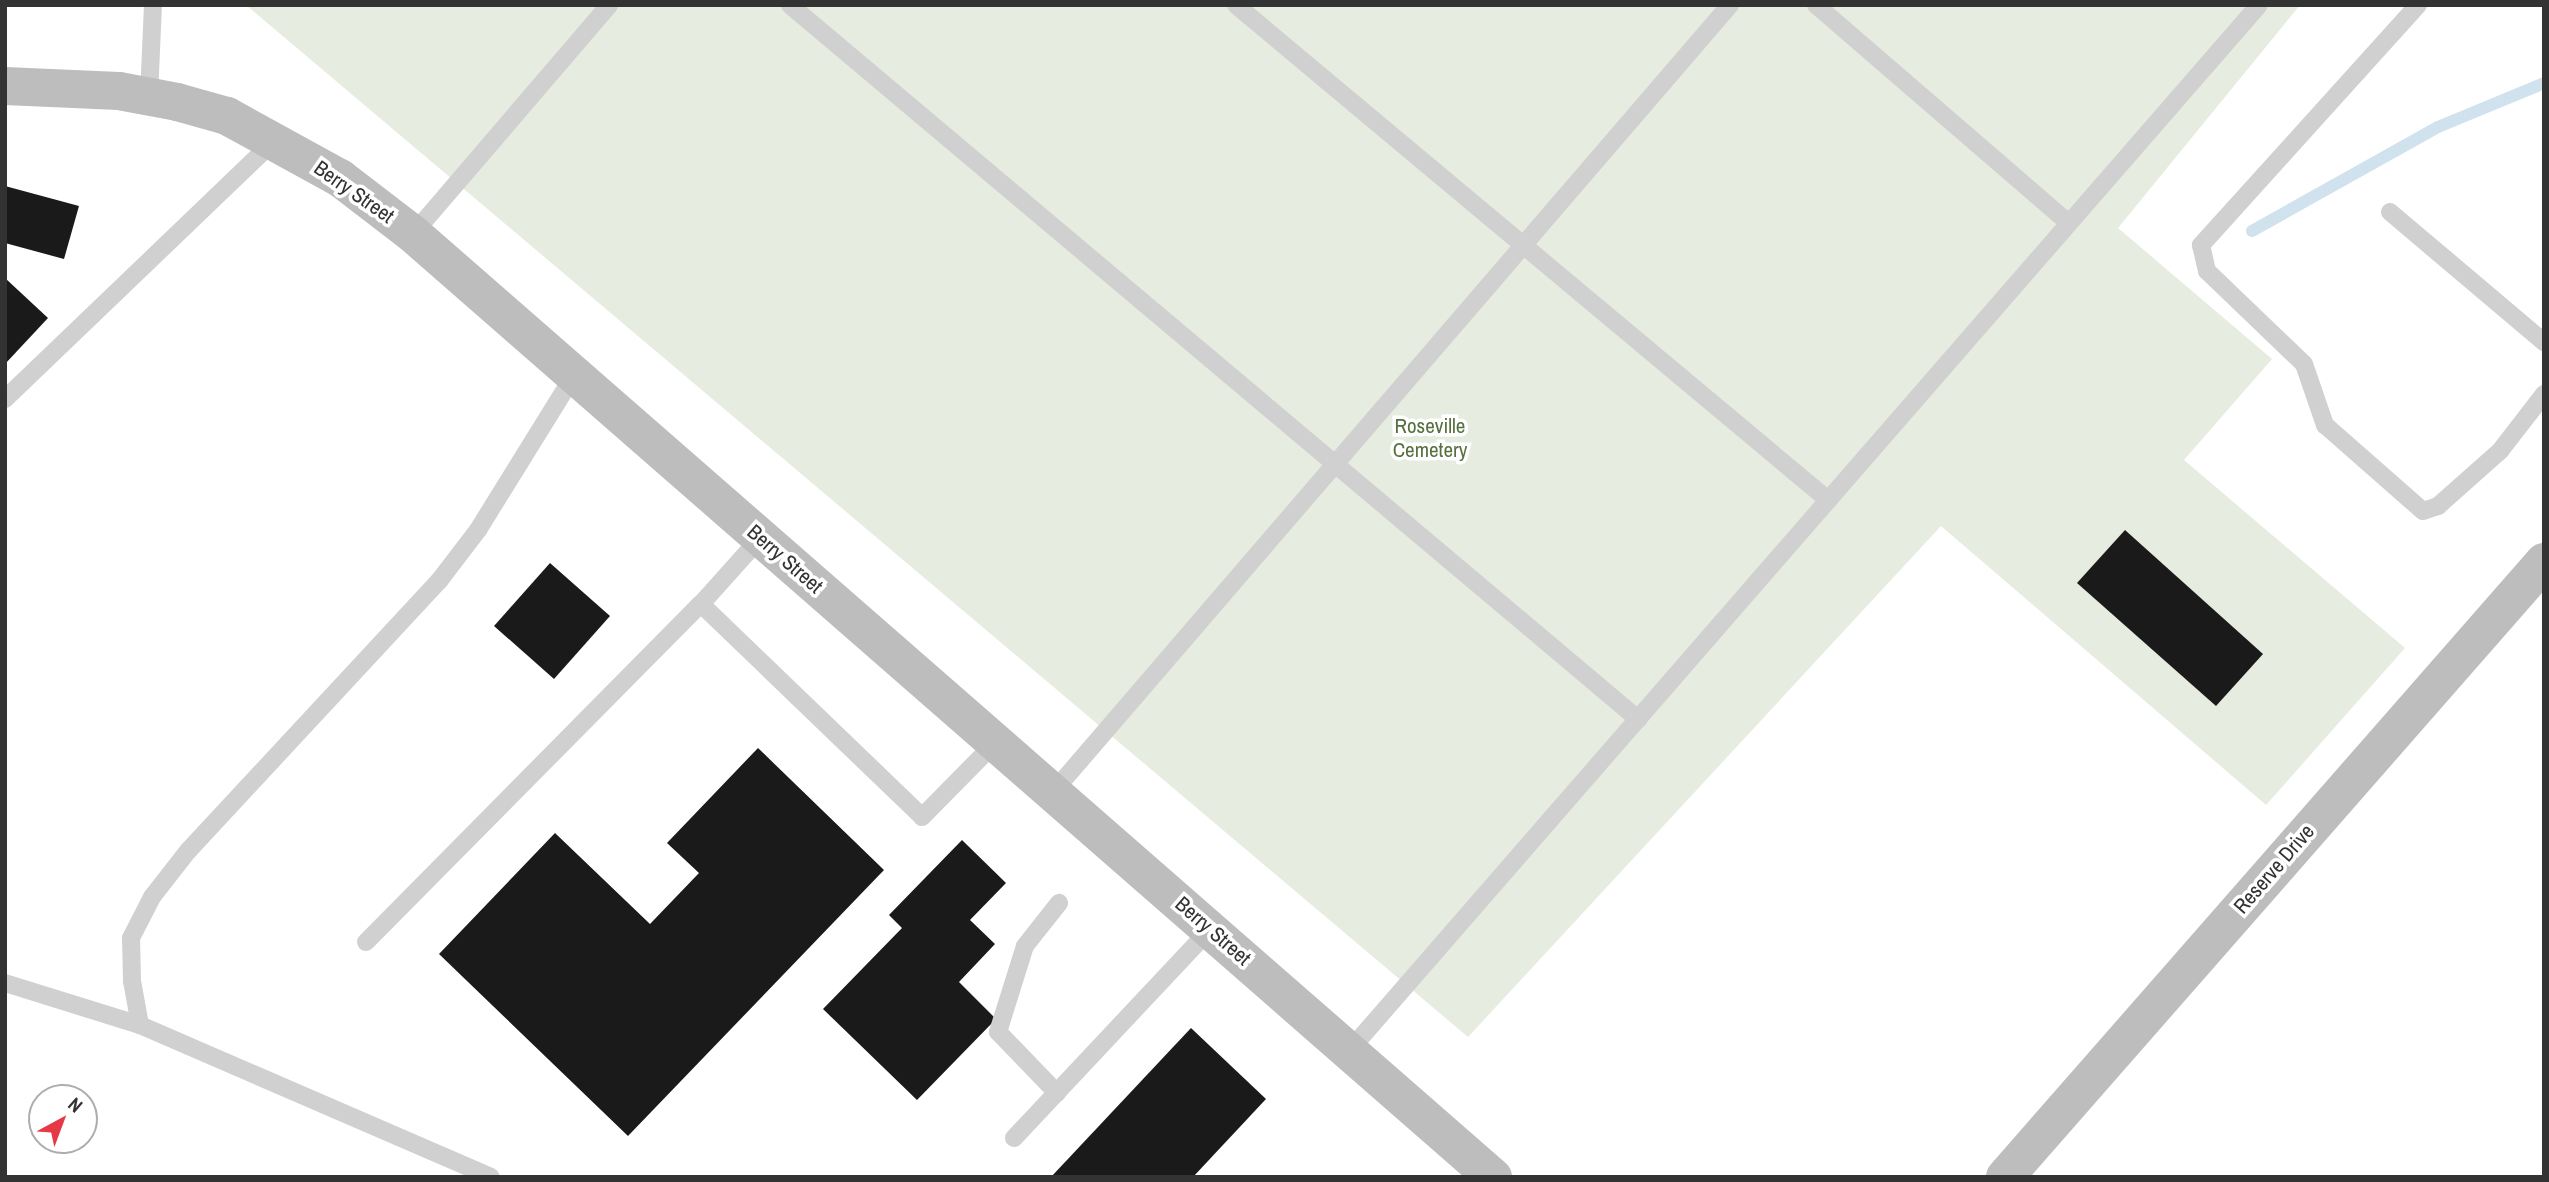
<!DOCTYPE html>
<style>
body{margin:0}
#map{position:relative;width:2549px;height:1182px;overflow:hidden;background:#fff;font-family:"Archivo Narrow",sans-serif}
div>[style]{position:absolute}
.green>*{inset:0;background:#e6ecdf}
.stream>*{height:12px;margin:-6px;padding:0 6px;transform-origin:6px;border-radius:6px;background:#cfe2ee}
.building>*{inset:0;background:#1a1a1a}
.lane>*{height:18px;margin:-9px;padding:0 9px;transform-origin:9px;border-radius:9px;background:#d0d0d0}
.secondary>*{height:38px;margin:-19px;padding:0 19px;transform-origin:19px;border-radius:19px;background:#bdbdbd}
span{translate:-50% -50%;white-space:nowrap;text-align:center;line-height:1.15;-webkit-text-stroke:7px #fff;paint-order:stroke}
.street-label{font-size:21px;color:#333}
.park-label{font-size:21px;color:#56703f}
.frame{position:absolute;inset:0;border:7px solid #333;pointer-events:none}
.north{position:absolute;left:28px;top:1084px;width:70px;height:70px;box-sizing:border-box;background:#fff;border:2px solid #adadad;border-radius:50%;rotate:41deg;font-size:19px;font-weight:700;line-height:28px;text-align:center;color:#333}
.north::after{content:'';display:block;margin:auto;width:24px;height:32px;background:#e63946;clip-path:polygon(50% 0,100% 100%,50% 72%,0 100%)}
</style>
<div id="map">
<div class="green">
<div style="clip-path:polygon(246px 5px,2300px 5px,2118px 228px,2272px 359px,2184px 460px,2405px 648px,2266px 805px,1941px 526px,1468px 1037px)"></div>
</div>
<div class="stream">
<div style="left:2252px;top:231px;width:213px;rotate:-29.2deg"></div>
<div style="left:2438px;top:127px;width:115px;rotate:-22.5deg"></div>
</div>
<div class="building">
<div style="clip-path:polygon(5px 186px,79px 206px,64px 259px,5px 243px)"></div>
<div style="clip-path:polygon(5px 278px,48px 318px,5px 364px)"></div>
<div style="clip-path:polygon(2125px 530px,2263px 654px,2216px 706px,2077px 583px)"></div>
<div style="clip-path:polygon(550px 563px,610px 616px,554px 679px,494px 626px)"></div>
<div style="clip-path:polygon(758px 748px,884px 870px,628px 1136px,439px 954px,555px 833px,650px 924px,699px 873px,667px 843px)"></div>
<div style="clip-path:polygon(962px 840px,1006px 883px,970px 920px,995px 944px,959px 982px,996px 1019px,917px 1100px,823px 1009px,902px 928px,889px 915px)"></div>
<div style="clip-path:polygon(1191px 1028px,1266px 1099px,1193px 1177px,1051px 1177px)"></div>
</div>
<div class="lane">
<div style="left:790px;top:5px;width:1109px;rotate:40.1deg"></div>
<div style="left:1236px;top:5px;width:772px;rotate:39.9deg"></div>
<div style="left:1816px;top:5px;width:334px;rotate:40.8deg"></div>
<div style="left:2418px;top:5px;width:324px;rotate:132.1deg"></div>
<div style="left:2201px;top:245px;width:27px;rotate:77deg"></div>
<div style="left:2207px;top:271px;width:134px;rotate:43.8deg"></div>
<div style="left:2304px;top:364px;width:65px;rotate:71deg"></div>
<div style="left:2325px;top:425px;width:130px;rotate:41.3deg"></div>
<div style="left:2423px;top:511px;width:16px;rotate:-18deg"></div>
<div style="left:2438px;top:506px;width:83px;rotate:-41.6deg"></div>
<div style="left:2500px;top:451px;width:72px;rotate:-52.3deg"></div>
<div style="left:149px;top:96px;width:91px;rotate:-87.5deg"></div>
<div style="left:2390px;top:212px;width:202px;rotate:40.2deg"></div>
<div style="left:413px;top:234px;width:301px;rotate:-49.4deg"></div>
<div style="left:5px;top:399px;width:373px;rotate:-43.8deg"></div>
<div style="left:761px;top:537px;width:90px;rotate:131.8deg"></div>
<div style="left:701px;top:604px;width:307px;rotate:43.9deg"></div>
<div style="left:922px;top:817px;width:105px;rotate:-45.4deg"></div>
<div style="left:1053px;top:792px;width:1038px;rotate:-49.3deg"></div>
<div style="left:366px;top:942px;width:476px;rotate:-45.3deg"></div>
<div style="left:5px;top:983px;width:141px;rotate:17.3deg"></div>
<div style="left:140px;top:1025px;width:382px;rotate:23.4deg"></div>
<div style="left:140px;top:1025px;width:45px;rotate:-100.3deg"></div>
<div style="left:132px;top:981px;width:43px;rotate:-91.3deg"></div>
<div style="left:131px;top:938px;width:46px;rotate:-62.9deg"></div>
<div style="left:152px;top:897px;width:58px;rotate:-52deg"></div>
<div style="left:188px;top:851px;width:369px;rotate:-47.1deg"></div>
<div style="left:439px;top:581px;width:64px;rotate:-52.6deg"></div>
<div style="left:478px;top:530px;width:182px;rotate:-58.2deg"></div>
<div style="left:1349px;top:1051px;width:1386px;rotate:-48.98deg"></div>
<div style="left:1057px;top:1093px;width:85px;rotate:-134deg"></div>
<div style="left:998px;top:1032px;width:90px;rotate:-72.6deg"></div>
<div style="left:1025px;top:946px;width:55px;rotate:-51.7deg"></div>
<div style="left:1014px;top:1138px;width:287px;rotate:-46.8deg"></div>
</div>
<div class="secondary">
<div style="left:5px;top:86px;width:114px;rotate:2.5deg"></div>
<div style="left:119px;top:91px;width:59px;rotate:10.7deg"></div>
<div style="left:177px;top:102px;width:52px;rotate:15.6deg"></div>
<div style="left:227px;top:116px;width:129px;rotate:28.8deg"></div>
<div style="left:340px;top:178px;width:92px;rotate:37.5deg"></div>
<div style="left:413px;top:234px;width:1434px;rotate:41.13deg"></div>
<div style="left:2005px;top:1177px;width:818px;rotate:-48.77deg"></div>
</div>
<div class="street-label">
<span style="left:354px;top:192px;rotate:35deg">Berry Street</span>
<span style="left:785px;top:559px;rotate:41deg">Berry Street</span>
<span style="left:2274px;top:869px;rotate:-49deg">Reserve Drive</span>
<span style="left:1213px;top:931px;rotate:41deg">Berry Street</span>
</div>
<div class="park-label">
<span style="left:1430px;top:438px">Roseville<br>Cemetery</span>
</div>
<div class="frame"></div>
<div class="north">N</div>
</div>
